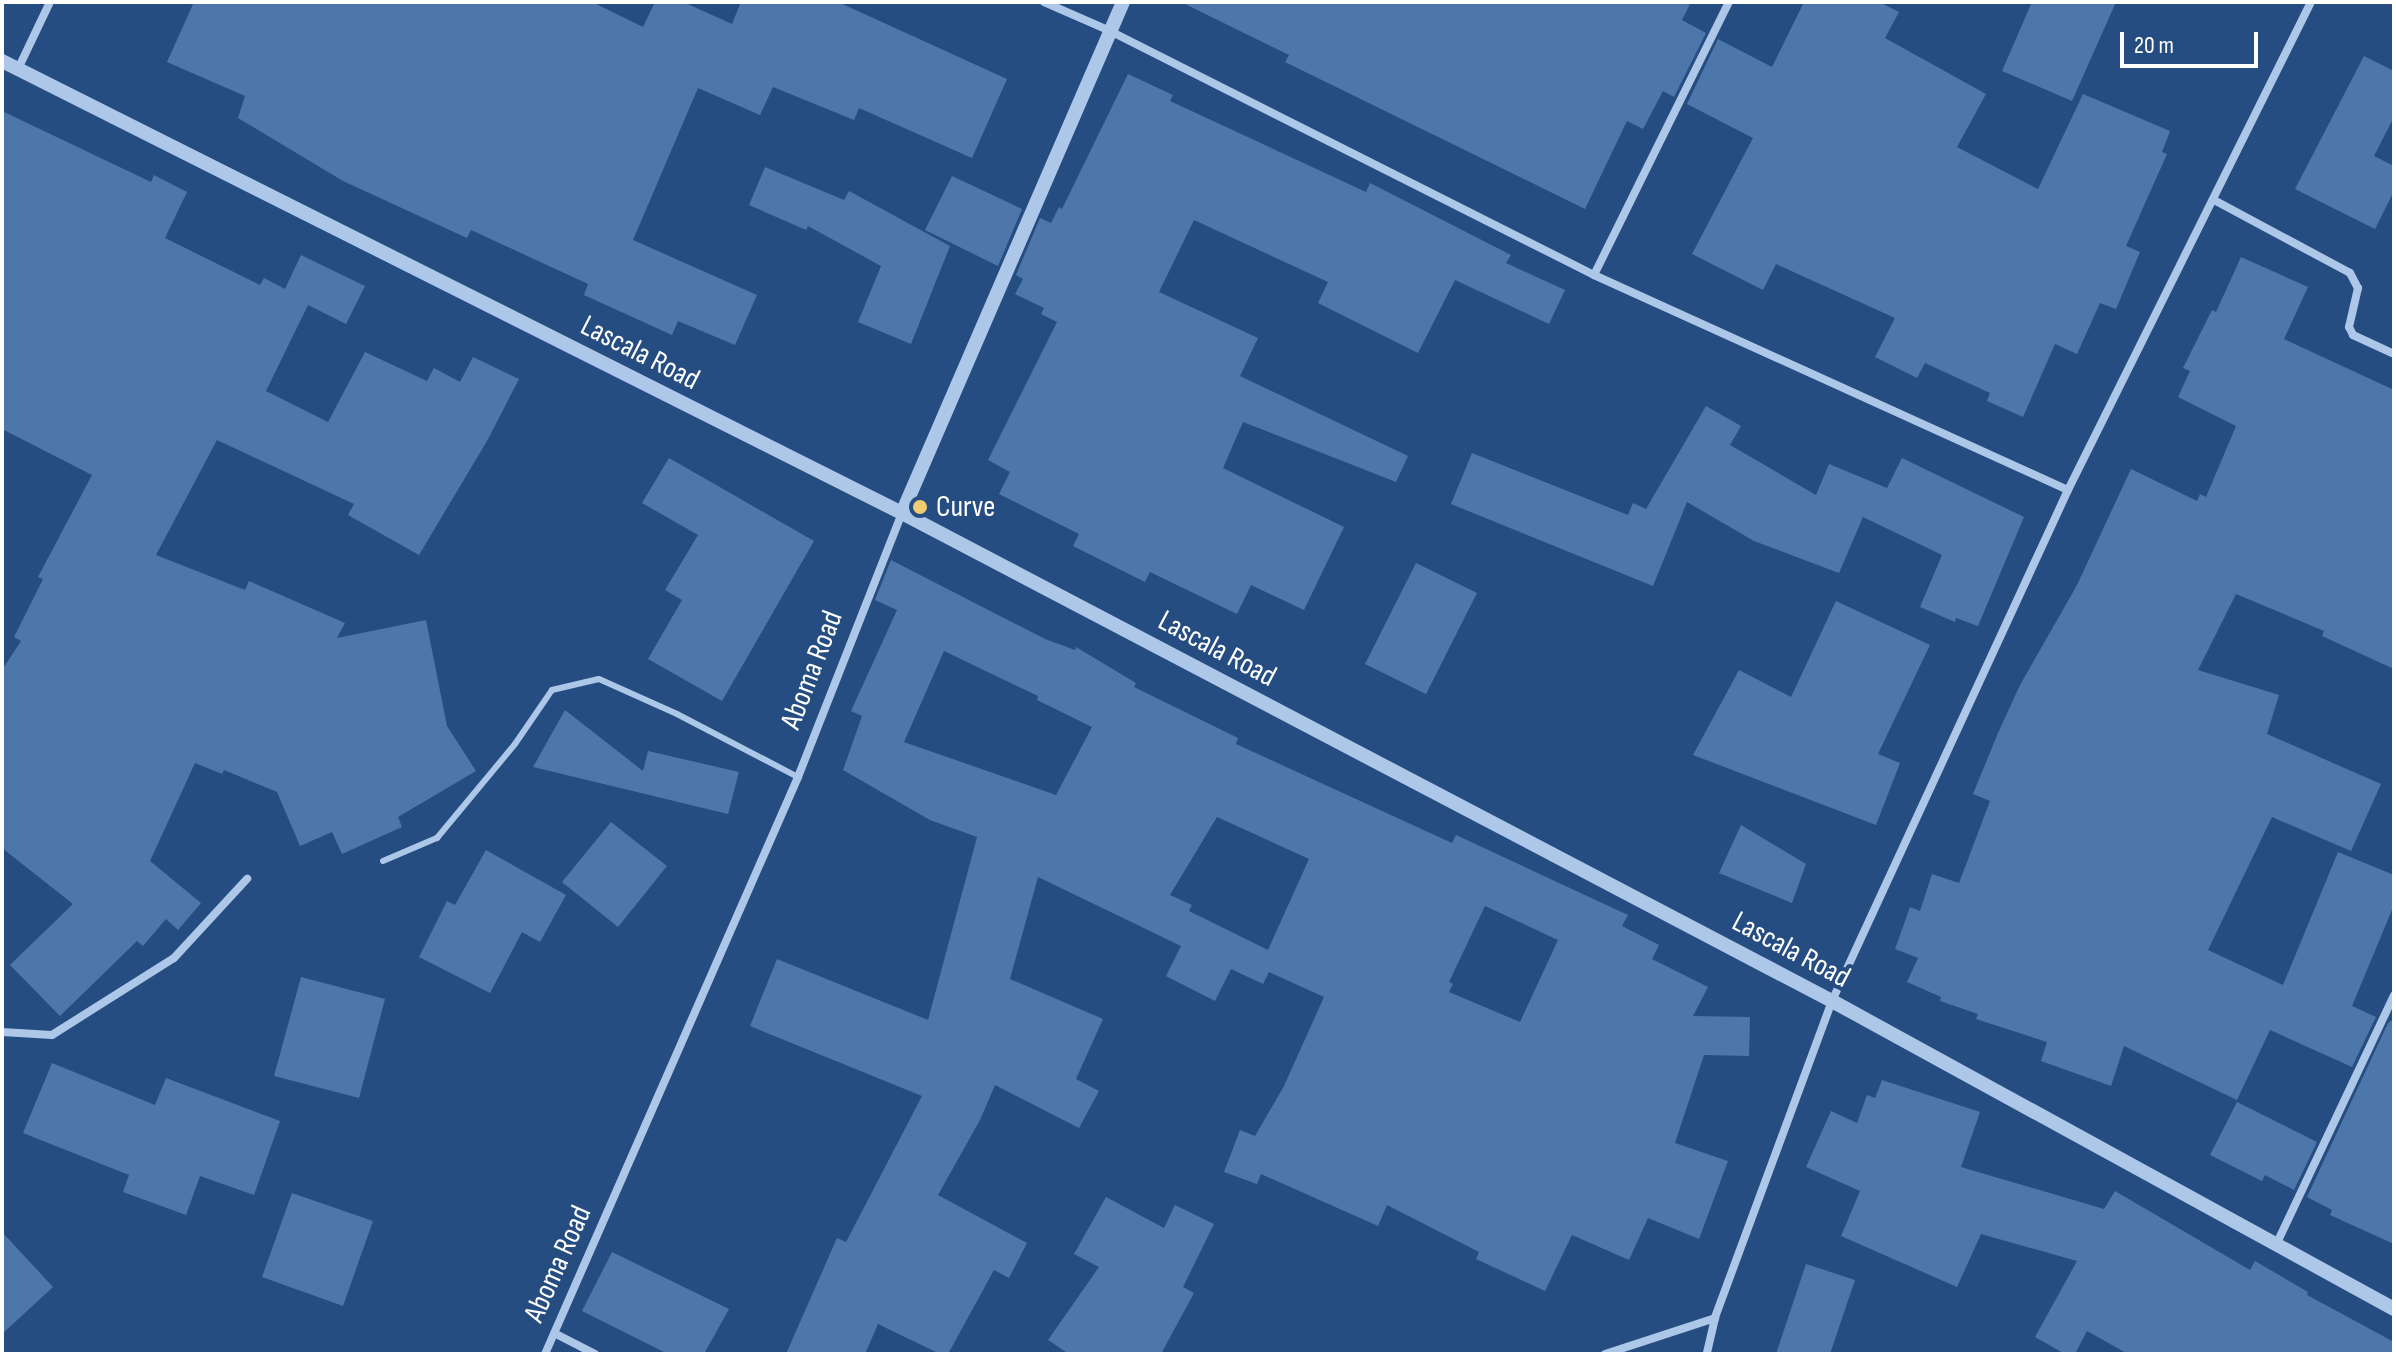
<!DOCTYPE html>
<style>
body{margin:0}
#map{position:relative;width:2396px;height:1356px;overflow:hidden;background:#254d81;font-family:"Sofia Sans Condensed",sans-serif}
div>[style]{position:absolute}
.building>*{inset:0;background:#4d77aa}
.service>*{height:6px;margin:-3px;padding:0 3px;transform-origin:3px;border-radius:3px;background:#acc7e7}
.minor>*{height:8px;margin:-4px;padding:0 4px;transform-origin:4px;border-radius:4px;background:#acc7e7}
.tertiary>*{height:14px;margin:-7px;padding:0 7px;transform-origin:7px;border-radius:7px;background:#acc7e7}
.dots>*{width:22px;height:22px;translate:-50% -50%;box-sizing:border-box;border:4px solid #254d81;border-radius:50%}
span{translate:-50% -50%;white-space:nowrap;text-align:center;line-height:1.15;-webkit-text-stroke:8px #254d81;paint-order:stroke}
.street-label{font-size:30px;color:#fff}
.poi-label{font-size:30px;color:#fff}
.left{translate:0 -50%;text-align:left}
.frame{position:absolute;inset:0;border:4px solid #fff;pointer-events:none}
.scale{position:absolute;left:2120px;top:32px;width:138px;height:36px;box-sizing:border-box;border:4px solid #fff;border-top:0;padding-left:10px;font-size:24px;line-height:28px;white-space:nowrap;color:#fff;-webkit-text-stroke:6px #254d81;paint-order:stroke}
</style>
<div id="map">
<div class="building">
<div style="clip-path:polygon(194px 2px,592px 2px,643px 27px,655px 2px,683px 2px,732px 24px,741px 2px,838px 2px,1007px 79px,972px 158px,859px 108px,854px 120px,773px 87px,760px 115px,698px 88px,633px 240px,757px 295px,735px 345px,678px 321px,672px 335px,584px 295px,588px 284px,471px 230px,467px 238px,343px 181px,238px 118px,245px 96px,167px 62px)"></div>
<div style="clip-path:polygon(1181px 2px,1691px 2px,1682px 20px,1706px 33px,1674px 97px,1663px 91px,1643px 129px,1627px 121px,1585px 209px,1285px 62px,1289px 55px)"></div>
<div style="clip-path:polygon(1804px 2px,1879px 2px,1899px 12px,1885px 38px,1986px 94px,1957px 147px,2038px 189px,2083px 94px,2170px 131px,2162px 152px,2167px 154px,2126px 246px,2140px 252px,2116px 309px,2100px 303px,2077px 354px,2055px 344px,2023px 417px,1987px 401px,1990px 393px,1925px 363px,1917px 378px,1875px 357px,1895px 318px,1776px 264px,1763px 290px,1692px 254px,1753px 138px,1687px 104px,1718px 39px,1772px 67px)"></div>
<div style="clip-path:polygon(2032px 2px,2116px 2px,2072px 101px,2002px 71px)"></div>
<div style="clip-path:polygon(2364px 56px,2394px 71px,2394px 117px,2374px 156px,2394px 166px,2394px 191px,2375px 229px,2295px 189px)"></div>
<div style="clip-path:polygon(1128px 74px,1173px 95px,1170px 101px,1366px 192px,1370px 183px,1511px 255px,1506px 263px,1565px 290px,1549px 324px,1455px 280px,1418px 353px,1318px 303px,1328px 282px,1194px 220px,1159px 292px,1258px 338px,1240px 376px,1408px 456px,1396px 482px,1243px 422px,1223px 468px,1344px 527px,1304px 610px,1251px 585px,1237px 614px,1150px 572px,1145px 582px,1073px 546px,1079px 534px,999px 494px,1010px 472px,988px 460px,1057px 322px,1041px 314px,1044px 308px,1015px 294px,1023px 279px,1016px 275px,1040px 218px,1051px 223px,1059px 207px,1062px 209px)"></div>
<div style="clip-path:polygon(2px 111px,151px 182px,154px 175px,187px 192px,165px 238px,260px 285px,264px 278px,285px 289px,301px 255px,365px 286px,346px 324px,308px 305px,266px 391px,328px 422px,365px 352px,427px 381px,434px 368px,460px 382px,473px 357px,519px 379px,487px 441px,419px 555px,348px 515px,354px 504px,217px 440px,156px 555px,245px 590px,249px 581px,345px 623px,337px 638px,426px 620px,447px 726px,476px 771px,398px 817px,402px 827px,342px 854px,332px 832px,300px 846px,277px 792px,224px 770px,222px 774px,195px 763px,150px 861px,201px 903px,178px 930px,166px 919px,143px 946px,137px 941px,60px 1016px,10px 965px,73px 904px,2px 848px,2px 670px,21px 641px,14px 637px,43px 579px,38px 577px,92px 475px,2px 429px)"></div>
<div style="clip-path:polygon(765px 167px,844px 200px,849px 191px,950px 246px,911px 344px,858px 322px,881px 266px,808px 226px,806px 230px,749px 205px)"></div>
<div style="clip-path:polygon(952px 176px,1022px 209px,998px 266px,925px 230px)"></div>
<div style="clip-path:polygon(2241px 257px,2308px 287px,2284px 339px,2394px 390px,2394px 669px,2322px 636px,2324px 631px,2236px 594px,2198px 670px,2279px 695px,2267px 734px,2381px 784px,2351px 851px,2272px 817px,2208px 950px,2283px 985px,2338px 852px,2394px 875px,2394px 905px,2352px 1006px,2376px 1017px,2352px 1067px,2270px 1030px,2237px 1100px,2124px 1046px,2111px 1086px,2041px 1061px,2047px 1042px,1976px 1019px,1978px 1014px,1940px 1001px,1941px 997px,1907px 982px,1918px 958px,1895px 949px,1910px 907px,1920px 911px,1932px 874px,1959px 883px,1990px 801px,1973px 794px,1998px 733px,2020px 685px,2077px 585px,2131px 469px,2197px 501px,2200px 494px,2206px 497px,2236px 426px,2178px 397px,2190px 371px,2183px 368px,2212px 310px,2216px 312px)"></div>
<div style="clip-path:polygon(1706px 406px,1741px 426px,1730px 445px,1816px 495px,1829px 464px,1887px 488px,1902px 458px,2024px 517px,1978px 626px,1956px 618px,1955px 622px,1920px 607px,1942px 555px,1863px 517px,1839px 573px,1754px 541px,1687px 502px,1653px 586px,1451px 504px,1472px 453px,1628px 515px,1633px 503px,1646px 509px)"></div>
<div style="clip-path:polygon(669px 458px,814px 541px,722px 701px,648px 659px,682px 600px,665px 590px,698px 535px,642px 503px)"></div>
<div style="clip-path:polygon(evenodd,891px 560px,1045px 639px,1075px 650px,1076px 647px,1136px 683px,1134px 687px,1238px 738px,1236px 744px,1452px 843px,1456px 835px,1628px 915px,1622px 926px,1659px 945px,1652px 959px,1708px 987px,1693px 1016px,1750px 1017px,1749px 1056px,1704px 1055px,1675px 1143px,1728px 1161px,1699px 1239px,1648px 1218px,1629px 1260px,1572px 1235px,1545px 1291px,1476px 1259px,1479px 1252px,1387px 1205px,1378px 1226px,1261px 1174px,1257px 1184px,1224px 1172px,1240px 1130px,1255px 1136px,1284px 1086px,1324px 997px,1269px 972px,1263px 984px,1231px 969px,1215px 1001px,1166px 976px,1181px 946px,1038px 877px,1010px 979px,1103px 1019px,1076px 1079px,1099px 1091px,1079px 1128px,995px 1085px,980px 1120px,938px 1195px,1027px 1243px,1009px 1278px,994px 1270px,948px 1354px,940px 1354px,878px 1324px,865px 1354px,786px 1354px,837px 1238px,846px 1242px,922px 1096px,750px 1026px,777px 959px,928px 1020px,977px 837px,930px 820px,843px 770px,862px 716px,851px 711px,897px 610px,875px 600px,891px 560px,944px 651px,1038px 696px,1037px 700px,1092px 727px,1056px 795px,904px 742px,944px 651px,891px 560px,1217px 817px,1309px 859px,1268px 950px,1189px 911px,1192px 905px,1170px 895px,1217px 817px,891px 560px,1485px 906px,1558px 940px,1520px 1022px,1449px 992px,1453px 984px,1449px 982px,1485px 906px)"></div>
<div style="clip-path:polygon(1416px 563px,1477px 593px,1426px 694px,1365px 664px)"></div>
<div style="clip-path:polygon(1836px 601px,1930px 645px,1878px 754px,1900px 763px,1876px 825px,1693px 755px,1739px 670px,1791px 697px)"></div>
<div style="clip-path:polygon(565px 710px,643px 771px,648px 751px,739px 772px,728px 814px,533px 767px)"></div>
<div style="clip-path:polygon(611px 822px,667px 866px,618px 927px,562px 882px)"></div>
<div style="clip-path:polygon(1741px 825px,1806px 864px,1792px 903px,1719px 873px)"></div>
<div style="clip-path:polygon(486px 850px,566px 895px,540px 942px,522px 932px,490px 993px,419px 957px,447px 901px,455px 905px)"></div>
<div style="clip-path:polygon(301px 977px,385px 999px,359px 1098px,274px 1076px)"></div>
<div style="clip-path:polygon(2394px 1019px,2394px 1244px,2330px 1215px,2332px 1210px,2307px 1197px,2388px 1023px)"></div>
<div style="clip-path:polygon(52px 1063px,155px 1105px,166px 1078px,280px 1121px,254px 1195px,200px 1176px,186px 1215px,123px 1192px,129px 1175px,23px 1133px)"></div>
<div style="clip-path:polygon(1882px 1080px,1980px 1112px,1961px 1167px,2104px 1209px,2115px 1191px,2250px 1270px,2255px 1261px,2308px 1292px,2307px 1295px,2394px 1342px,2394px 1354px,2128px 1354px,2087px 1331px,2075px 1354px,2065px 1354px,2035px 1337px,2077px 1261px,1981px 1234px,1957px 1287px,1841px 1236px,1860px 1191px,1806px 1167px,1831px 1111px,1857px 1123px,1867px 1095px,1875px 1098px)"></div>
<div style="clip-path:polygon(2237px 1102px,2317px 1142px,2294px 1190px,2265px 1175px,2262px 1181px,2210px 1155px)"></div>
<div style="clip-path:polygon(292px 1193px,373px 1221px,343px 1306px,262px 1277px)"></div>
<div style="clip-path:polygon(1106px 1197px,1164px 1228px,1175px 1205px,1214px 1224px,1183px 1287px,1194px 1293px,1161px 1354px,1069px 1354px,1048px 1340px,1099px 1267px,1074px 1254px)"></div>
<div style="clip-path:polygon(2px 1232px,53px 1287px,2px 1334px)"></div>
<div style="clip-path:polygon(612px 1252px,729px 1309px,704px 1354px,668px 1354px,582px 1311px)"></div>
<div style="clip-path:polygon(1806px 1264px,1855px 1280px,1830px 1354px,1776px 1354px)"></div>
</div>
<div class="service">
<div style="left:383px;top:861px;width:59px;rotate:-23.1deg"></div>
<div style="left:437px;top:838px;width:122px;rotate:-50.3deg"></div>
<div style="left:515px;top:744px;width:65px;rotate:-55.6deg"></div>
<div style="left:552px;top:690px;width:48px;rotate:-13.2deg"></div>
<div style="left:599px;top:679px;width:85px;rotate:24.2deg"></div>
<div style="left:677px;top:714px;width:136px;rotate:27.5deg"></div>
</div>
<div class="minor">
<div style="left:1044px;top:2px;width:72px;rotate:23.7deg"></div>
<div style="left:1110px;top:31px;width:542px;rotate:26.75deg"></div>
<div style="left:1594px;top:275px;width:520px;rotate:24.4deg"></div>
<div style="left:2068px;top:490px;width:563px;rotate:114.79deg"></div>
<div style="left:1832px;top:1001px;width:338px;rotate:110.3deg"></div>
<div style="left:1715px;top:1318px;width:37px;rotate:103deg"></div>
<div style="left:18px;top:69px;width:74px;rotate:-64.5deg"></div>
<div style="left:2214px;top:200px;width:154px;rotate:28.2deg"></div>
<div style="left:2350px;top:273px;width:17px;rotate:62deg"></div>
<div style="left:2358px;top:288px;width:40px;rotate:103deg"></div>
<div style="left:2349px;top:327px;width:9px;rotate:63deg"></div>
<div style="left:2353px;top:335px;width:45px;rotate:24.9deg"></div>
<div style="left:1594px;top:275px;width:305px;rotate:-63.7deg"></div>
<div style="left:2068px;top:490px;width:545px;rotate:-63.53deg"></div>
<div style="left:2px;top:1032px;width:50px;rotate:3.4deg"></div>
<div style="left:52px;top:1035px;width:144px;rotate:-32.3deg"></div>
<div style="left:174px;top:958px;width:108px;rotate:-47.3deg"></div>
<div style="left:2276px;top:1245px;width:276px;rotate:-64.7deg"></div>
<div style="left:556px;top:1334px;width:44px;rotate:27.1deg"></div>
<div style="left:545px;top:1354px;width:630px;rotate:-66.32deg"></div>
<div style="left:798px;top:777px;width:284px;rotate:-68.5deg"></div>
<div style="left:1605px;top:1354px;width:116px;rotate:-18.1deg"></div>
</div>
<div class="tertiary">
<div style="left:2px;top:61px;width:1007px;rotate:26.67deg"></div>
<div style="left:902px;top:513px;width:1050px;rotate:27.69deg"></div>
<div style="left:1832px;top:1001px;width:641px;rotate:28.72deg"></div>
<div style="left:902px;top:513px;width:557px;rotate:-66.61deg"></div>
</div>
<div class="dots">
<div style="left:920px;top:507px;background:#f1cb70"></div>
</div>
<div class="street-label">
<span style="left:640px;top:353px;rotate:27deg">Lascala Road</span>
<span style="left:1217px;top:649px;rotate:28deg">Lascala Road</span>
<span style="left:812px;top:670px;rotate:-69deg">Aboma Road</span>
<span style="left:1791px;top:950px;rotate:28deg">Lascala Road</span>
<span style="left:558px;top:1264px;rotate:-66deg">Aboma Road</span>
</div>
<div class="poi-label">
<span class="left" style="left:936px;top:507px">Curve</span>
</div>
<div class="frame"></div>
<div class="scale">20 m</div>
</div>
